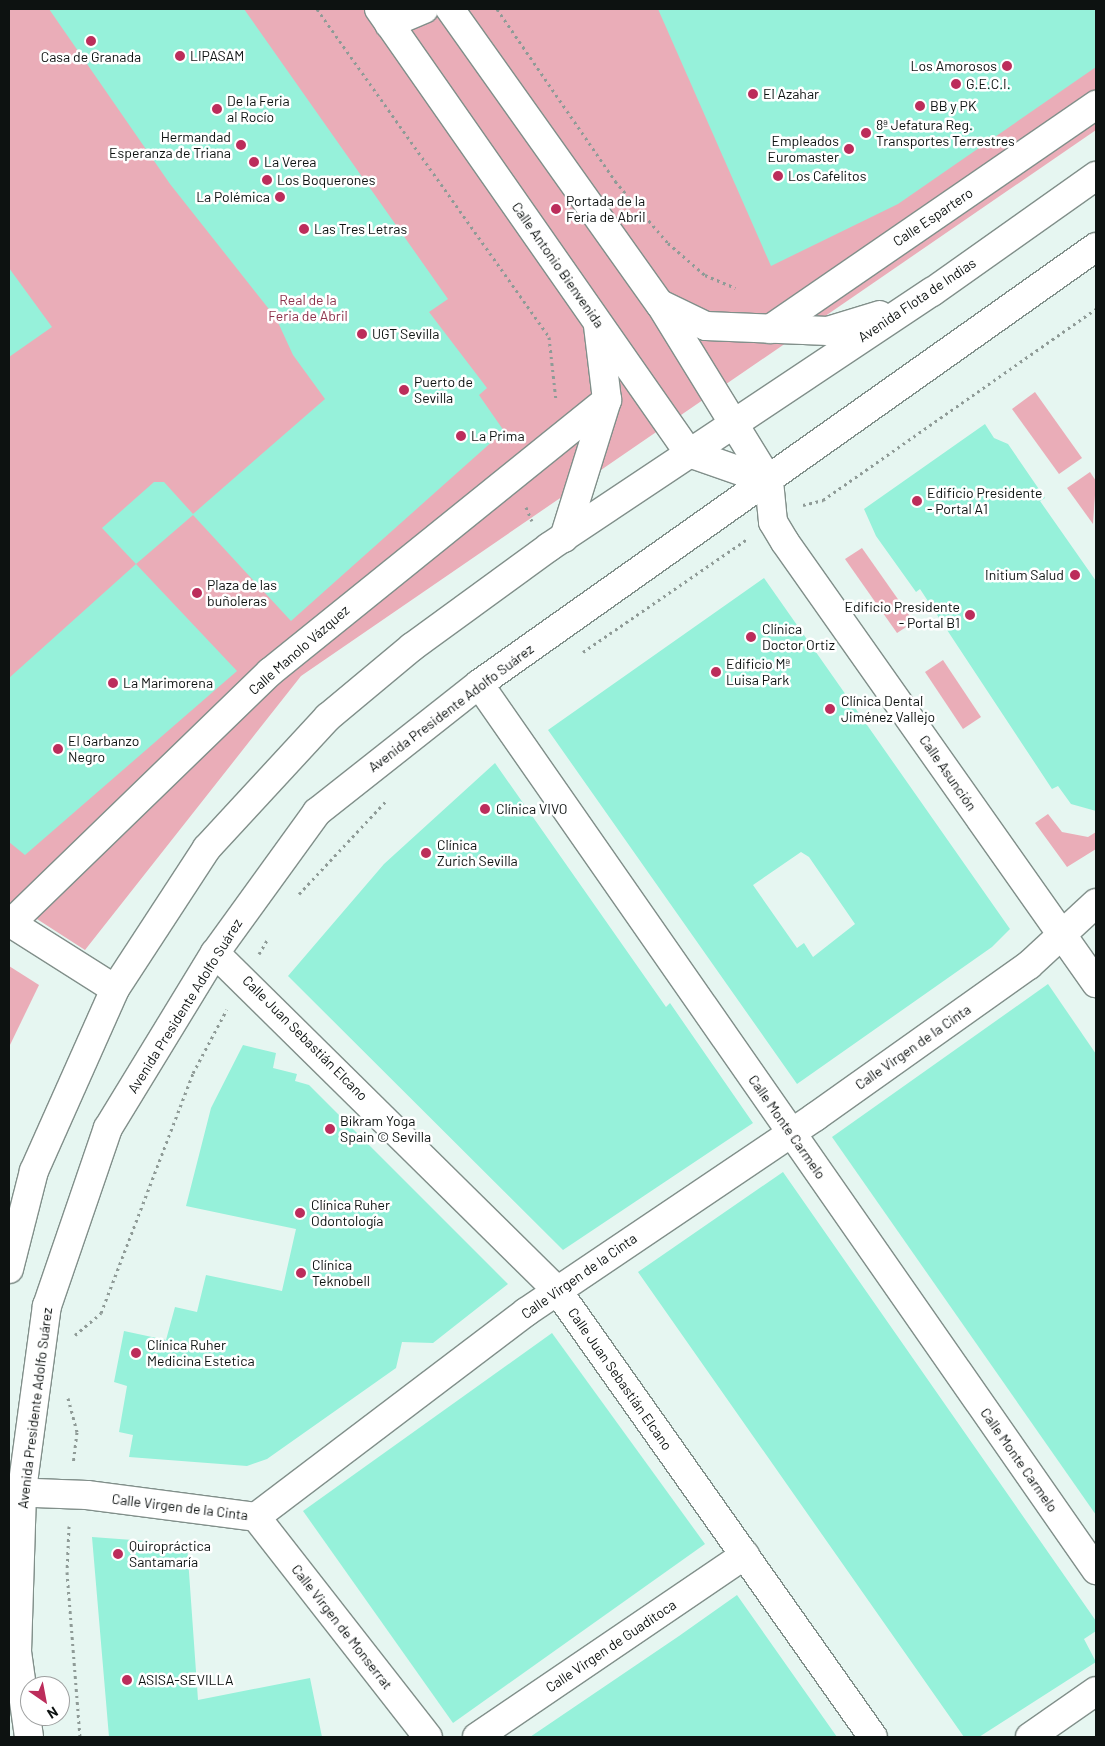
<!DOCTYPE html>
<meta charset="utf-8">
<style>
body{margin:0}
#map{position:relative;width:1105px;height:1746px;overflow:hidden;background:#e6f6f1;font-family:Barlow,sans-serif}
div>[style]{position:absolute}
.green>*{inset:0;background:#eaadb8}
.building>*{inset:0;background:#96f1da}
.path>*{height:3px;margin-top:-1.5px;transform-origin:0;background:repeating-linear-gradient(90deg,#8f9b97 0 2.5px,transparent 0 6.5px)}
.roads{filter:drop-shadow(1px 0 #818f8a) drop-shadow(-1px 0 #818f8a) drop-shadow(0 1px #818f8a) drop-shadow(0 -1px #818f8a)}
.minor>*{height:28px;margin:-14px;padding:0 14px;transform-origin:14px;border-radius:14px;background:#fff}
.major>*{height:28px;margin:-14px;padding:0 14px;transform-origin:14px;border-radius:14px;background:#fff}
.dots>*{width:14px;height:14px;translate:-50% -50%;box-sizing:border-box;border:2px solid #fff;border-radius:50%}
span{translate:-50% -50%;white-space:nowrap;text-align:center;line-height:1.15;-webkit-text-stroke:5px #fff;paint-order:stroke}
.poi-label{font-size:14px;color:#0d1211}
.left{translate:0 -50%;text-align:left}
.right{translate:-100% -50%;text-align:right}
.street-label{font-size:14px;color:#0d1211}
.park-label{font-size:14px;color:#8d334c}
.frame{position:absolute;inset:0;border:10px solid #0d1211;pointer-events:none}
.north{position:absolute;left:20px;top:1676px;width:50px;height:50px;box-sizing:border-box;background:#fff;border:1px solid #9ea0a0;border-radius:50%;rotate:147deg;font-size:14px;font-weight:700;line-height:20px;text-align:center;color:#0d1211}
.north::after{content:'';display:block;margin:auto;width:18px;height:22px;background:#bc2d5b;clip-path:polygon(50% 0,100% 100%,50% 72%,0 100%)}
</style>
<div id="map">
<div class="green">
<div style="clip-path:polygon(9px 9px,1096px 9px,1096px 130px,301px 676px,85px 950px,9px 901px)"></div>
<div style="clip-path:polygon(1035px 392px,1082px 458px,1059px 474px,1012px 409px)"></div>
<div style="clip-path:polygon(1090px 472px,1096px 481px,1093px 524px,1067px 488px)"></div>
<div style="clip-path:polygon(862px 548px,914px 622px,897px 633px,845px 559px)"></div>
<div style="clip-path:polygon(943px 660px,981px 717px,963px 729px,925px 672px)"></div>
<div style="clip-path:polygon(1048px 814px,1062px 832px,1088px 837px,1096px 832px,1096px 849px,1067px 867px,1035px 823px)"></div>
<div style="clip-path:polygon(9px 966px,39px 985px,9px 1047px)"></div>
</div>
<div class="building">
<div style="clip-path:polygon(49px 9px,244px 9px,448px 299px,429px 312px,487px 388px,479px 395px,504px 431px,291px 621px,193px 515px,164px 540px,136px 564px,237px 671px,25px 855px,9px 842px,9px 678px,136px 564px,102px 528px,154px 482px,164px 482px,193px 514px,325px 399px,293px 355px,276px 318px,170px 184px)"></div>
<div style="clip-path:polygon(658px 9px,1096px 9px,1096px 67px,898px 204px,771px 266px)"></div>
<div style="clip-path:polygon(9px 268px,52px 327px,9px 357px)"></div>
<div style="clip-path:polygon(985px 424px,994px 438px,1008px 444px,1045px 498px,1040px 501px,1096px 581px,1096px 811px,1071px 804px,1058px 786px,1052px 789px,920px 589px,916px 592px,876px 536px,864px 509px)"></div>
<div style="clip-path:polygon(evenodd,764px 578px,1010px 929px,992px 947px,797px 1084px,548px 730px,764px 578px,801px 852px,809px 857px,855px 924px,813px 957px,804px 943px,797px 948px,753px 885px,801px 852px)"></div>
<div style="clip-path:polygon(495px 763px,666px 1007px,670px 1003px,753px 1123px,563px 1250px,288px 976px,384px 864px)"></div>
<div style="clip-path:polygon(1048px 984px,1096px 1054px,1096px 1515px,832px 1137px)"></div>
<div style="clip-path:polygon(243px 1045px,276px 1053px,273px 1068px,297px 1074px,295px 1081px,309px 1085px,508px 1284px,433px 1343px,402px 1342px,396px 1368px,267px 1459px,247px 1466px,129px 1457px,133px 1435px,119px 1432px,127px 1386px,114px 1382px,124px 1331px,166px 1340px,175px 1307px,197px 1312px,206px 1275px,282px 1291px,296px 1229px,186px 1206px,211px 1108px)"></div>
<div style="clip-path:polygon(783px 1172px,1096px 1621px,1096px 1631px,1084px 1639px,1096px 1662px,979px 1737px,964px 1737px,638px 1272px)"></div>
<div style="clip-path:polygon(552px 1333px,705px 1544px,453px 1723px,303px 1511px)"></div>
<div style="clip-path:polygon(92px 1537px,187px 1544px,198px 1700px,310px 1678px,322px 1737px,109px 1737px)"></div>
<div style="clip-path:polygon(737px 1595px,837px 1737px,530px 1737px,679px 1636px)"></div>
</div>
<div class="path">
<div style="left:317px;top:9px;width:402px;rotate:54.7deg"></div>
<div style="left:549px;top:337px;width:63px;rotate:83.7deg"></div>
<div style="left:497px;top:9px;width:209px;rotate:55.5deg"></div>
<div style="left:615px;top:181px;width:82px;rotate:49.5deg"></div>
<div style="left:668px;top:243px;width:49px;rotate:40.9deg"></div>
<div style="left:705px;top:275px;width:33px;rotate:23deg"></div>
<div style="left:803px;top:505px;width:21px;rotate:-14deg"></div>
<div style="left:823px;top:500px;width:333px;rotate:-35deg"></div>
<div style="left:526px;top:507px;width:15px;rotate:67deg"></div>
<div style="left:583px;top:652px;width:198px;rotate:-34.5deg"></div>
<div style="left:299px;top:894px;width:129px;rotate:-46.9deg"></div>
<div style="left:259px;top:954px;width:16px;rotate:-60deg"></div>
<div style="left:75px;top:1335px;width:34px;rotate:-40deg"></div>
<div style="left:101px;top:1313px;width:257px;rotate:-69deg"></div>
<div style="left:193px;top:1073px;width:72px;rotate:-62deg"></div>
<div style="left:68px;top:1398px;width:35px;rotate:75deg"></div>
<div style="left:77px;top:1432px;width:31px;rotate:97deg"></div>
<div style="left:69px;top:1526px;width:46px;rotate:92.5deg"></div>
<div style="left:67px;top:1572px;width:166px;rotate:85.5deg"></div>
</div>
<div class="roads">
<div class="minor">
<div style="left:389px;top:24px;width:38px;rotate:-23deg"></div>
<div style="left:770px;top:329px;width:396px;rotate:-34.5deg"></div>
<div style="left:769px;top:481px;width:41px;rotate:84.4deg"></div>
<div style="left:773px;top:522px;width:23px;rotate:59deg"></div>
<div style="left:785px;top:542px;width:540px;rotate:54.81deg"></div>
<div style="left:479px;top:684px;width:1080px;rotate:55.15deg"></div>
<div style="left:9px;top:922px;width:125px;rotate:32.3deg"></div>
<div style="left:11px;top:923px;width:361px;rotate:-44.1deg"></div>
<div style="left:270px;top:672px;width:433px;rotate:-38.9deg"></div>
<div style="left:215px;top:953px;width:480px;rotate:44.6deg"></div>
<div style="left:557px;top:1290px;width:547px;rotate:54.74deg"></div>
<div style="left:9px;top:1492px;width:78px;rotate:2.2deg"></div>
<div style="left:87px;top:1495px;width:170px;rotate:7.4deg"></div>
<div style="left:256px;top:1517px;width:339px;rotate:-37.2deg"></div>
<div style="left:526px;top:1312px;width:349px;rotate:-34deg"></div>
<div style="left:815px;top:1117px;width:262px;rotate:-35.4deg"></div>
<div style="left:1029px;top:965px;width:91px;rotate:-42.8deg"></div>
<div style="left:256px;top:1517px;width:279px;rotate:52deg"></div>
<div style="left:477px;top:1737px;width:324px;rotate:-34.2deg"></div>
<div style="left:1030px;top:1737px;width:80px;rotate:-34.9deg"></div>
</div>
<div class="major">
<div style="left:379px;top:9px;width:542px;rotate:55.08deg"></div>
<div style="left:689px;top:453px;width:85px;rotate:19.3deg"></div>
<div style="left:450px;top:9px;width:362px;rotate:54.6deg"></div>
<div style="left:660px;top:304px;width:208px;rotate:58.4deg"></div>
<div style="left:660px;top:304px;width:51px;rotate:25.6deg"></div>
<div style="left:706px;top:326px;width:122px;rotate:2.3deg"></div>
<div style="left:828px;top:331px;width:54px;rotate:-17.1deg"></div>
<div style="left:564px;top:538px;width:145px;rotate:-72.7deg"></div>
<div style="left:607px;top:400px;width:75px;rotate:-96.9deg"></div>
<div style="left:9px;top:1269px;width:101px;rotate:-75.7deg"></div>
<div style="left:34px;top:1171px;width:199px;rotate:-66deg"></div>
<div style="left:115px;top:989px;width:168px;rotate:-56.9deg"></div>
<div style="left:207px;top:848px;width:178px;rotate:-47.3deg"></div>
<div style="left:328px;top:717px;width:109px;rotate:-39.8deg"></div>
<div style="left:412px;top:647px;width:170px;rotate:-36.1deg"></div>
<div style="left:549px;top:547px;width:460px;rotate:-33.7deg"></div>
<div style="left:932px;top:292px;width:201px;rotate:-35.3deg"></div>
<div style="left:29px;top:1737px;width:86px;rotate:-98deg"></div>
<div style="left:17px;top:1652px;width:162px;rotate:-88.2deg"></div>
<div style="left:22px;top:1490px;width:186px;rotate:-82.3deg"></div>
<div style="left:47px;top:1306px;width:188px;rotate:-71.1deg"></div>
<div style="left:108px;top:1128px;width:205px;rotate:-58.6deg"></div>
<div style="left:215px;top:953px;width:174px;rotate:-54.1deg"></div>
<div style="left:317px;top:812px;width:206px;rotate:-38.3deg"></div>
<div style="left:479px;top:684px;width:756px;rotate:-35.31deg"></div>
</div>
</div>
<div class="dots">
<div style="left:91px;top:41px;background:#bc2d5b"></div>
<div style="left:180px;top:56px;background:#bc2d5b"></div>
<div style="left:1007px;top:66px;background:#bc2d5b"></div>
<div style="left:956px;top:84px;background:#bc2d5b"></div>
<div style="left:753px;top:94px;background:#bc2d5b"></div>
<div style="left:920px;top:106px;background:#bc2d5b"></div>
<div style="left:217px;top:109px;background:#bc2d5b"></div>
<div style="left:866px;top:133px;background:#bc2d5b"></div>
<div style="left:241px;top:145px;background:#bc2d5b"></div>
<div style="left:849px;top:149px;background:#bc2d5b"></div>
<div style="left:254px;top:162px;background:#bc2d5b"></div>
<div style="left:778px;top:176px;background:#bc2d5b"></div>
<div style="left:267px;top:180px;background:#bc2d5b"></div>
<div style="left:280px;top:197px;background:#bc2d5b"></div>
<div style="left:556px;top:209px;background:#bc2d5b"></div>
<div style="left:304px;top:229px;background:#bc2d5b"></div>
<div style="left:362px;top:334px;background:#bc2d5b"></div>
<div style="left:404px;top:390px;background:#bc2d5b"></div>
<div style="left:461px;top:436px;background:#bc2d5b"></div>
<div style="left:917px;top:501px;background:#bc2d5b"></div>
<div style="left:1075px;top:575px;background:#bc2d5b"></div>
<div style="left:197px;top:593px;background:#bc2d5b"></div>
<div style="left:970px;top:615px;background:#bc2d5b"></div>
<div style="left:751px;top:637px;background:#bc2d5b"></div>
<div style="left:716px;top:672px;background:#bc2d5b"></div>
<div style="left:113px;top:683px;background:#bc2d5b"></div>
<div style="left:830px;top:709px;background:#bc2d5b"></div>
<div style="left:58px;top:749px;background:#bc2d5b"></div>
<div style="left:485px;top:809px;background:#bc2d5b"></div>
<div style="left:426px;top:853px;background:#bc2d5b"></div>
<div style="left:330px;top:1129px;background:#bc2d5b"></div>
<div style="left:300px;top:1213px;background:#bc2d5b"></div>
<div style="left:301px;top:1273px;background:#bc2d5b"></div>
<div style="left:136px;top:1353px;background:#bc2d5b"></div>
<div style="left:118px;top:1554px;background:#bc2d5b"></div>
<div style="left:127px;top:1680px;background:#bc2d5b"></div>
</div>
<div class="poi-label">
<span class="left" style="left:190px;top:56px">LIPASAM</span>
<span style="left:91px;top:57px">Casa de Granada</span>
<span class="right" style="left:997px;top:66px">Los Amorosos</span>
<span class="left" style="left:966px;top:84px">G.E.C.I.</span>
<span class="left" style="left:763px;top:94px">El Azahar</span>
<span class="left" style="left:227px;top:109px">De la Feria<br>al Rocío</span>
<span class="left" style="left:930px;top:106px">BB y PK</span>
<span class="left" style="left:876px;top:133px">8ª Jefatura Reg.<br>Transportes Terrestres</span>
<span class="right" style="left:231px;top:145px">Hermandad<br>Esperanza de Triana</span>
<span class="right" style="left:839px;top:149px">Empleados<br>Euromaster</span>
<span class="left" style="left:264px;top:162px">La Verea</span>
<span class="left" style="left:788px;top:176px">Los Cafelitos</span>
<span class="left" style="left:277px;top:180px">Los Boquerones</span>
<span class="right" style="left:270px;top:197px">La Polémica</span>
<span class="left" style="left:566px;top:209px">Portada de la<br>Feria de Abril</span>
<span class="left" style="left:314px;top:229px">Las Tres Letras</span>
<span class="left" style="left:372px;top:334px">UGT Sevilla</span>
<span class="left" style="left:414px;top:390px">Puerto de<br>Sevilla</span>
<span class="left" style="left:471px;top:436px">La Prima</span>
<span class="left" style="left:927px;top:501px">Edificio Presidente<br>- Portal A1</span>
<span class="right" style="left:1064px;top:575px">Initium Salud</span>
<span class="left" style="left:207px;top:593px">Plaza de las<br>buñoleras</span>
<span class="right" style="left:960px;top:615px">Edificio Presidente<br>- Portal B1</span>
<span class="left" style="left:762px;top:637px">Clínica<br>Doctor Ortiz</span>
<span class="left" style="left:726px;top:672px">Edificio Mª<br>Luisa Park</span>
<span class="left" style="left:123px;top:683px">La Marimorena</span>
<span class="left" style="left:841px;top:709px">Clínica Dental<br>Jiménez Vallejo</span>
<span class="left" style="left:68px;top:749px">El Garbanzo<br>Negro</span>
<span class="left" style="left:496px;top:809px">Clínica VIVO</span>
<span class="left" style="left:437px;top:853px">Clínica<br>Zurich Sevilla</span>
<span class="left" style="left:340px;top:1129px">Bikram Yoga<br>Spain © Sevilla</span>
<span class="left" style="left:311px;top:1213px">Clínica Ruher<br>Odontología</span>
<span class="left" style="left:312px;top:1273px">Clínica<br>Teknobell</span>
<span class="left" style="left:147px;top:1353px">Clínica Ruher<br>Medicina Estetica</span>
<span class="left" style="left:129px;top:1554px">Quiropráctica<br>Santamaría</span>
<span class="left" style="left:138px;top:1680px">ASISA-SEVILLA</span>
</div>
<div class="street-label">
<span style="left:933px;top:217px;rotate:-34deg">Calle Espartero</span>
<span style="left:558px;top:265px;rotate:55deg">Calle Antonio Bienvenida</span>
<span style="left:917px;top:300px;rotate:-34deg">Avenida Flota de Indias</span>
<span style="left:299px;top:650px;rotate:-41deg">Calle Manolo Vázquez</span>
<span style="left:451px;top:708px;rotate:-37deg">Avenida Presidente Adolfo Suárez</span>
<span style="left:948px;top:773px;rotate:55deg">Calle Asunción</span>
<span style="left:185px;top:1006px;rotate:-58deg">Avenida Presidente Adolfo Suárez</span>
<span style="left:305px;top:1038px;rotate:45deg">Calle Juan Sebastián Elcano</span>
<span style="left:913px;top:1047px;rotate:-35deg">Calle Virgen de la Cinta</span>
<span style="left:787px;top:1127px;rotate:55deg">Calle Monte Carmelo</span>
<span style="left:579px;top:1276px;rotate:-35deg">Calle Virgen de la Cinta</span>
<span style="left:620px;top:1379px;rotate:55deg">Calle Juan Sebastián Elcano</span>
<span style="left:35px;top:1408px;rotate:-83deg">Avenida Presidente Adolfo Suárez</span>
<span style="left:1019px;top:1460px;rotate:55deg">Calle Monte Carmelo</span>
<span style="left:180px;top:1507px;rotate:7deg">Calle Virgen de la Cinta</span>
<span style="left:342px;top:1627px;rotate:52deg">Calle Virgen de Monserrat</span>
<span style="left:611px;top:1646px;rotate:-34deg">Calle Virgen de Guaditoca</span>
</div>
<div class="park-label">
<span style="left:308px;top:308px">Real de la<br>Feria de Abril</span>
</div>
<div class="frame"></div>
<div class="north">N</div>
</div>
